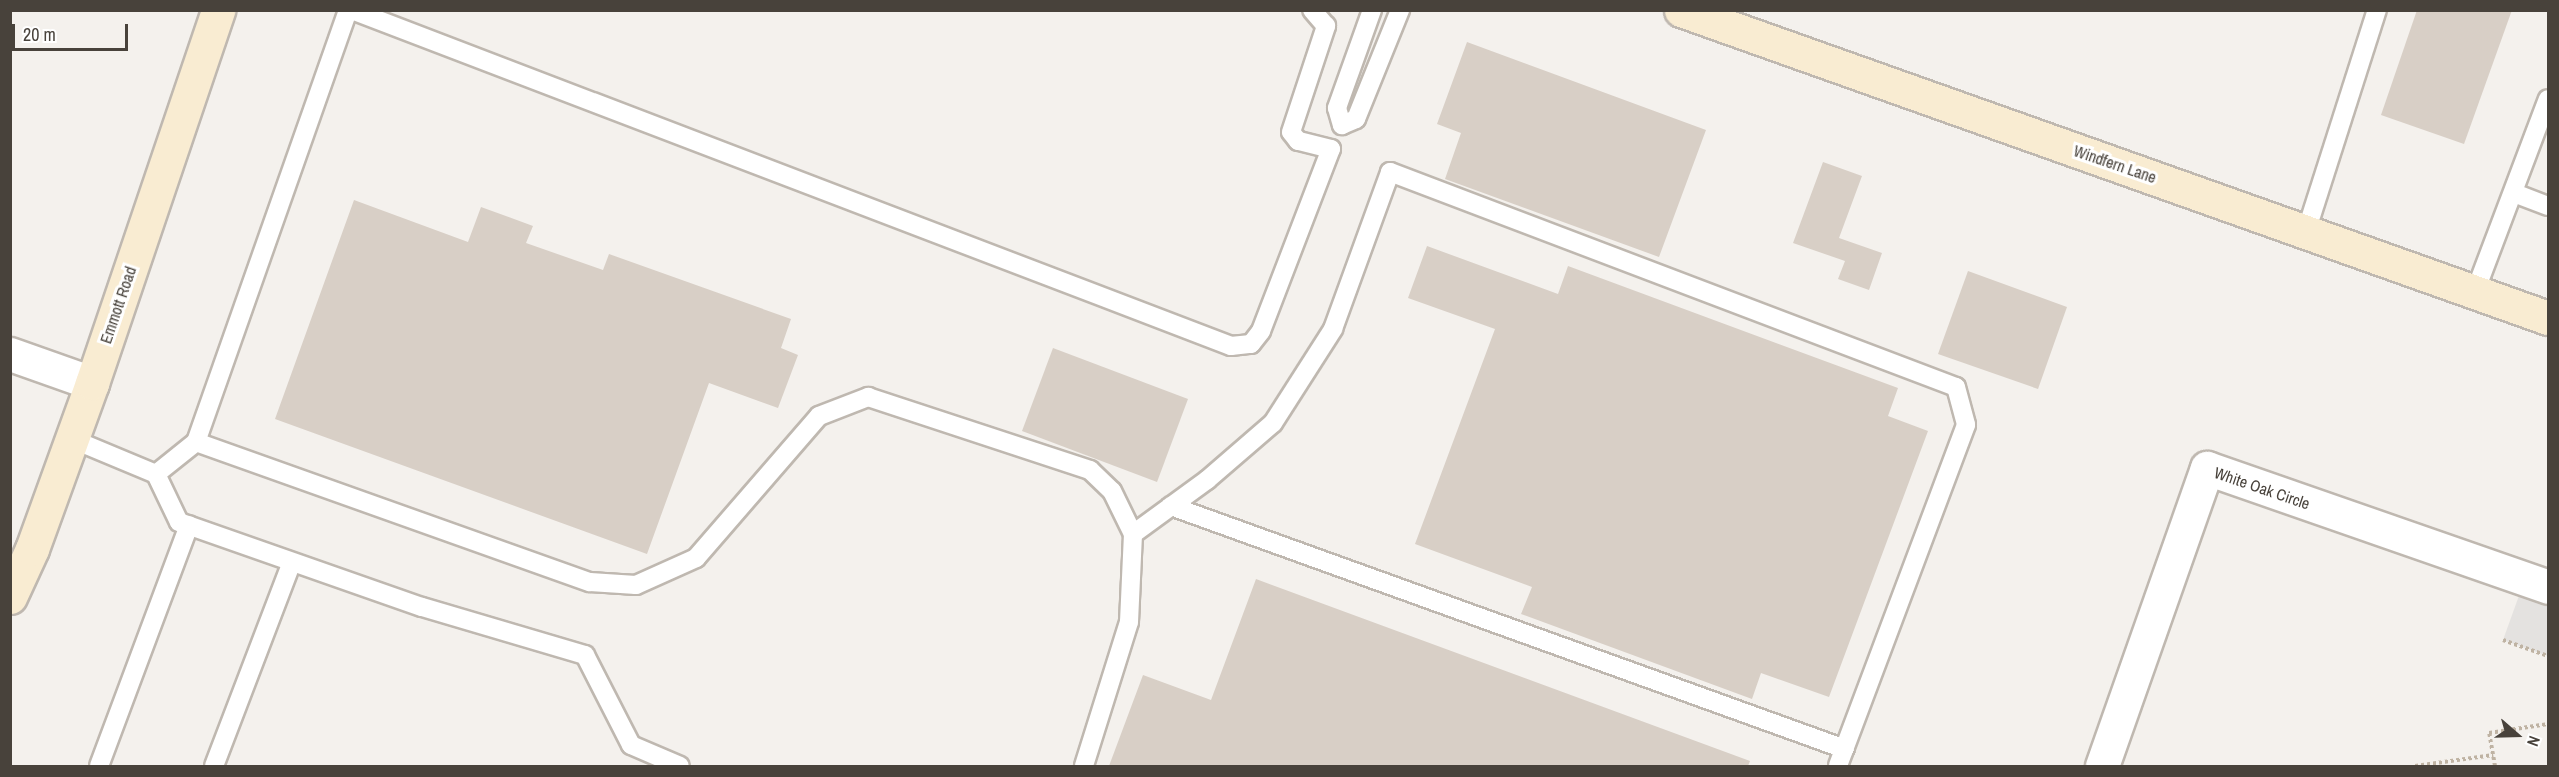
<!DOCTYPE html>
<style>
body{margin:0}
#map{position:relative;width:2559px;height:777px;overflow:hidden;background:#f4f1ed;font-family:"Archivo Narrow",sans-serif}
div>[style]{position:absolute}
.parking>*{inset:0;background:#e4e2e0}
.building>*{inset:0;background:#d8cfc6}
.path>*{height:4px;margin-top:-2px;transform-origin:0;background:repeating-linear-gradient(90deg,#bfb3a3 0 3px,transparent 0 6px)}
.roads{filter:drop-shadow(2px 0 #bfb8b0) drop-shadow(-2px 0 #bfb8b0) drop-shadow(0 2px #bfb8b0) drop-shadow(0 -2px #bfb8b0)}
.lane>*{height:18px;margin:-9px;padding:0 9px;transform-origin:9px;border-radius:9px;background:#fff}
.street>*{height:33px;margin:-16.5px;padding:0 16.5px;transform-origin:16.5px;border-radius:16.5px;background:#fff}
.secondary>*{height:33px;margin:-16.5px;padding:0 16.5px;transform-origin:16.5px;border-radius:16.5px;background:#f9ecd2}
span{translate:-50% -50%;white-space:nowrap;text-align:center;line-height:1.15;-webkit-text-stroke:6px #fff;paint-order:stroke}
.street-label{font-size:16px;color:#48423b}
.frame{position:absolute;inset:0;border:12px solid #48423b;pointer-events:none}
.north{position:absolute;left:2487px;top:705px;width:60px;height:60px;-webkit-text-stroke:4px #fff;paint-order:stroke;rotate:110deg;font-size:16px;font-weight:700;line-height:24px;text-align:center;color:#48423b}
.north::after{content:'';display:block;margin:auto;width:21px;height:27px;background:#48423b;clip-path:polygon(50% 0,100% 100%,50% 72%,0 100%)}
.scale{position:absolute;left:12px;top:24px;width:116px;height:27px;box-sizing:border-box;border:3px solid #48423b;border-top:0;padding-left:8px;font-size:18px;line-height:21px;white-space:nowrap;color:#48423b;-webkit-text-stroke:4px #fff;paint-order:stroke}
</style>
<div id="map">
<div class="parking">
<div style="clip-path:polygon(2525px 579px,2548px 587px,2548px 656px,2503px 640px)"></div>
</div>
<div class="building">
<div style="clip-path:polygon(2417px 10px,2512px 10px,2464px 144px,2381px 115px)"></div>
<div style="clip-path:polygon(1467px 42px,1706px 130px,1659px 257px,1445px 179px,1461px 133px,1437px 124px)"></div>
<div style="clip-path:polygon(1823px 162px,1862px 176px,1839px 238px,1882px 253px,1869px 290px,1838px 279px,1845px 261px,1793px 243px)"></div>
<div style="clip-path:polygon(354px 200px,468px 242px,481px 207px,533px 226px,526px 243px,603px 270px,609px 254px,791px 319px,781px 348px,798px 355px,778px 408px,709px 383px,647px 554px,275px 419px)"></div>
<div style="clip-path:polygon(1427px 246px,1558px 294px,1568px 266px,1898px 388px,1888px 416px,1928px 431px,1829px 697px,1761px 673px,1752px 699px,1521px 614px,1532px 587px,1415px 544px,1495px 329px,1408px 298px)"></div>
<div style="clip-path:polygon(1968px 271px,2067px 307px,2038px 389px,1938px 354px)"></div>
<div style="clip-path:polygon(1053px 348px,1188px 399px,1157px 482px,1022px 431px)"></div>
<div style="clip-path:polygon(1256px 579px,1750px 761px,1748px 766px,1109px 766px,1143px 675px,1211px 700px)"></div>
</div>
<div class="path">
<div style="left:2503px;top:640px;width:48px;rotate:19.6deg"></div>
<div style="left:2415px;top:766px;width:79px;rotate:-8deg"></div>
<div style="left:2495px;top:766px;width:34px;rotate:-100deg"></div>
<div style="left:2489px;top:733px;width:60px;rotate:-8.7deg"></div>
</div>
<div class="roads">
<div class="lane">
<div style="left:352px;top:10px;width:941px;rotate:20.92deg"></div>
<div style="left:1231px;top:346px;width:20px;rotate:-6deg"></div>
<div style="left:1251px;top:344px;width:16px;rotate:-52deg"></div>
<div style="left:1261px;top:331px;width:195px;rotate:-69deg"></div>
<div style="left:1331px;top:149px;width:34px;rotate:-166deg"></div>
<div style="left:1298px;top:141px;width:11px;rotate:-128deg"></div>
<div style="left:1291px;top:132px;width:112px;rotate:-71.7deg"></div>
<div style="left:1326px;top:26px;width:21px;rotate:-131deg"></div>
<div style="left:1372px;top:10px;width:104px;rotate:109.7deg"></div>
<div style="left:1337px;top:108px;width:18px;rotate:74deg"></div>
<div style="left:1342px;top:125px;width:15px;rotate:-23deg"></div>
<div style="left:1356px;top:119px;width:118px;rotate:-68deg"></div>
<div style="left:2514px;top:193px;width:36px;rotate:21deg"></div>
<div style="left:2306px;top:232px;width:233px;rotate:-72.3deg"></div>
<div style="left:2475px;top:292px;width:206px;rotate:-69.3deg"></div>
<div style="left:72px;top:439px;width:91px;rotate:22.6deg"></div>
<div style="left:156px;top:474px;width:53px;rotate:64.4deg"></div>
<div style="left:179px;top:522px;width:257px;rotate:19.3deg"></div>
<div style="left:422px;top:607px;width:170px;rotate:16.4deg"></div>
<div style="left:585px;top:655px;width:101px;rotate:62.9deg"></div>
<div style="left:631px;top:745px;width:53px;rotate:23.2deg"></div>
<div style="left:196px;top:442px;width:418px;rotate:19.6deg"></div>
<div style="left:590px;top:582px;width:46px;rotate:3.7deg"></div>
<div style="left:636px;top:585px;width:66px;rotate:-24.2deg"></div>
<div style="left:696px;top:558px;width:188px;rotate:-49.1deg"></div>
<div style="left:819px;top:416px;width:53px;rotate:-21.2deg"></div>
<div style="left:868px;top:397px;width:234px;rotate:18.2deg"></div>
<div style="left:1090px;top:470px;width:30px;rotate:44deg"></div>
<div style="left:1112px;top:491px;width:48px;rotate:64deg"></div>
<div style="left:1133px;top:534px;width:88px;rotate:92.6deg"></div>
<div style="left:1129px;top:622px;width:151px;rotate:107.4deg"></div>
<div style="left:156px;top:474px;width:51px;rotate:-38.7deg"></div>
<div style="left:196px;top:442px;width:458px;rotate:-70.6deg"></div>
<div style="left:1171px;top:506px;width:716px;rotate:19.83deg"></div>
<div style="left:1133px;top:534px;width:92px;rotate:-36.1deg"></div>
<div style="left:1207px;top:480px;width:87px;rotate:-40.8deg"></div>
<div style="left:1273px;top:423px;width:112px;rotate:-57.4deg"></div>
<div style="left:1333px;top:329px;width:167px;rotate:-70deg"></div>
<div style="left:1390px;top:172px;width:605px;rotate:20.8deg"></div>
<div style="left:1956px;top:387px;width:39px;rotate:75deg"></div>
<div style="left:1966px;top:425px;width:364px;rotate:110.6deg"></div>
<div style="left:99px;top:766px;width:257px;rotate:-69.5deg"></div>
<div style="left:214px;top:766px;width:218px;rotate:-69.1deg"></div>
</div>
<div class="street">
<div style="left:10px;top:354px;width:87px;rotate:19.5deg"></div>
<div style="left:2102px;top:766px;width:316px;rotate:-70.6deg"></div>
<div style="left:2207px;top:468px;width:361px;rotate:19.2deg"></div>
</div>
<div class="secondary">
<div style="left:1681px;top:10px;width:920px;rotate:19.56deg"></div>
<div style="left:10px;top:597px;width:53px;rotate:-65.4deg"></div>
<div style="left:32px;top:549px;width:177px;rotate:-70.1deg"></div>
<div style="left:92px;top:383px;width:394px;rotate:-71.3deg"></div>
</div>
</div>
<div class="street-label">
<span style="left:2115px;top:164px;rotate:19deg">Windfern Lane</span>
<span style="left:118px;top:305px;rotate:-71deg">Emmott Road</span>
<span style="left:2262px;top:488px;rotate:19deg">White Oak Circle</span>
</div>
<div class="frame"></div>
<div class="north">N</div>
<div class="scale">20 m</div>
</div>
